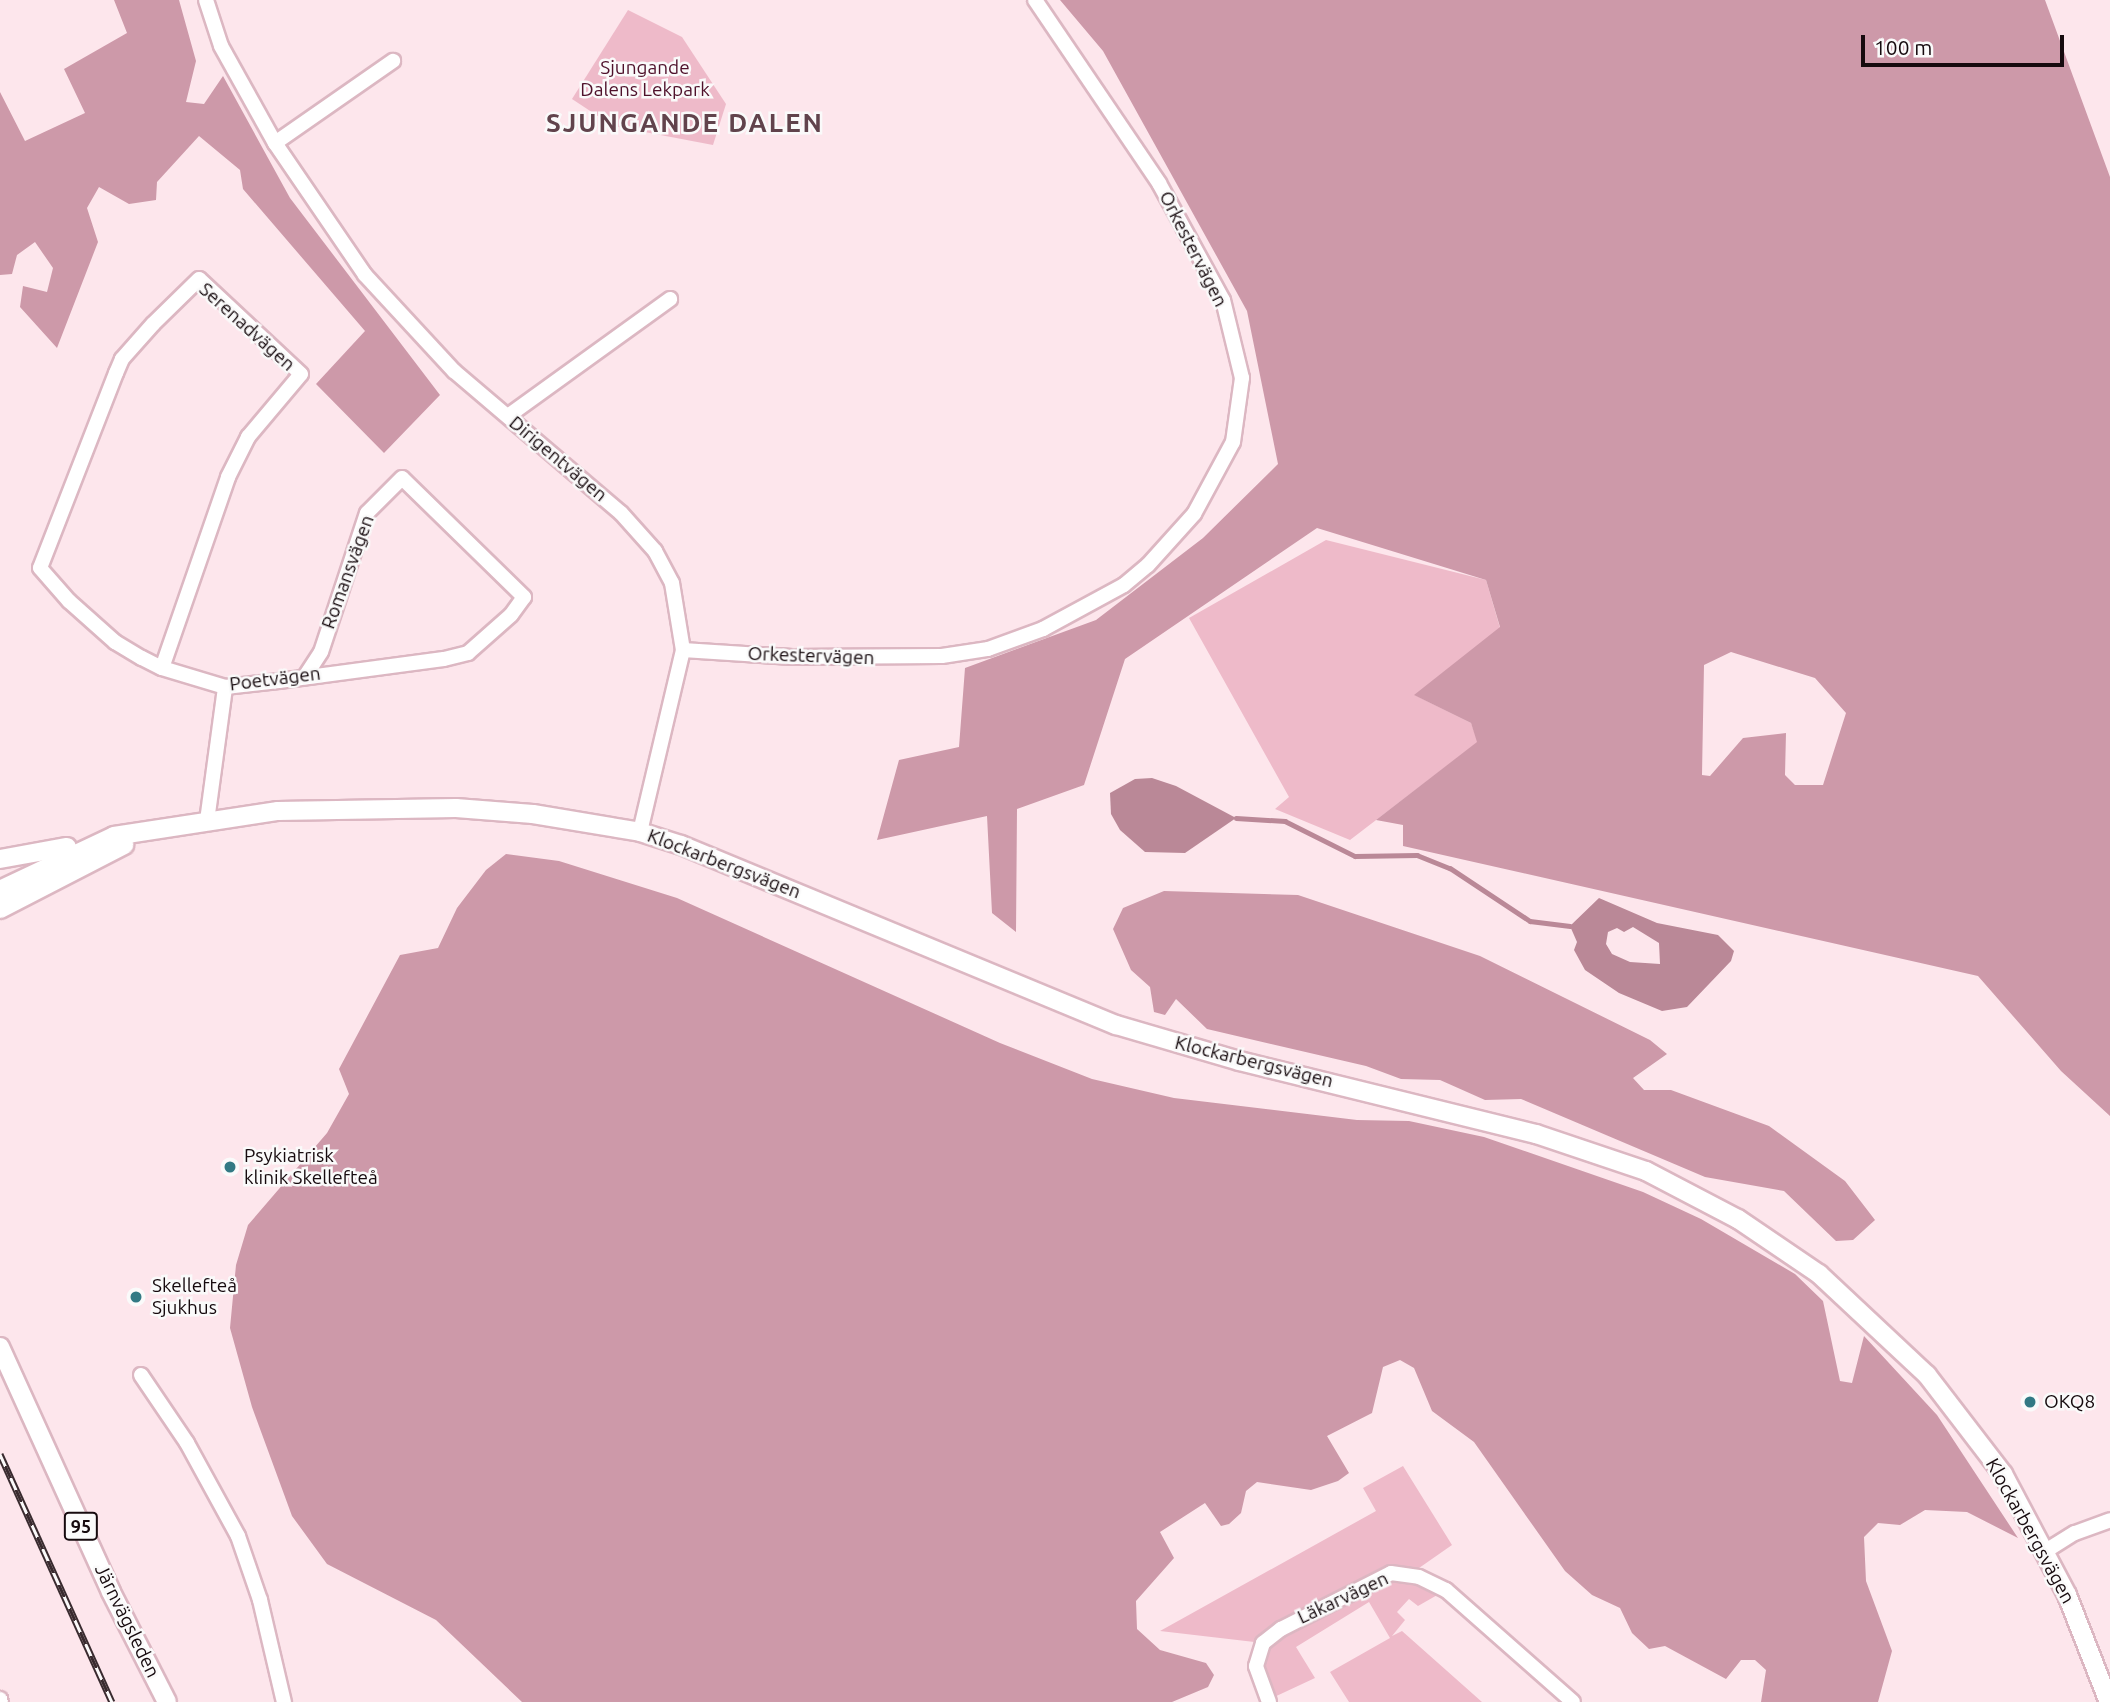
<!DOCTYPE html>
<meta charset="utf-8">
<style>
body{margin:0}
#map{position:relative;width:2110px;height:1702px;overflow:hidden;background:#fde6ec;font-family:Ubuntu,sans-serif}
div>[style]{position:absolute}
.green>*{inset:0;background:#eebac9}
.forest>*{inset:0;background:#cd99a9}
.water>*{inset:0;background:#ba8897}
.stream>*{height:4.5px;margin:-2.25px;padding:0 2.25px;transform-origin:2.25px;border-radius:2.25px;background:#ba8897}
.roads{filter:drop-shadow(2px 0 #dcb7c2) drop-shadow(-2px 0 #dcb7c2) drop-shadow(0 2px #dcb7c2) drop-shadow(0 -2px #dcb7c2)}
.minor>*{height:14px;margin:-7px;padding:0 7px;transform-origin:7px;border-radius:7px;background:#fff}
.major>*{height:18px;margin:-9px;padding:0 9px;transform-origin:9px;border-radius:9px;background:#fff}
.rail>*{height:7px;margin-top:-3.5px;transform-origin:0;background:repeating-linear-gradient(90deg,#fafafa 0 13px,#392b2f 0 26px);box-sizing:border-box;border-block:2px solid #392b2f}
.dots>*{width:19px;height:19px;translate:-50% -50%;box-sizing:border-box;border:4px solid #fafafa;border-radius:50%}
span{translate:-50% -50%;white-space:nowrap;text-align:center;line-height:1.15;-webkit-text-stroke:5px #fafafa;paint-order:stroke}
.shield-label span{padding:2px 5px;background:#fafafa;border:2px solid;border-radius:5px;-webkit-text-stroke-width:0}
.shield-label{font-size:18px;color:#160a0e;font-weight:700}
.park-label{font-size:19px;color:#4f112b}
.street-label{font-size:19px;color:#160a0e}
.poi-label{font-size:19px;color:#160a0e}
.left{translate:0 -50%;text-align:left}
.district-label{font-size:26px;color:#61434c;font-weight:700;letter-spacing:2px}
.scale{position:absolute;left:1861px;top:35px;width:203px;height:32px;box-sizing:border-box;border:4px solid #160a0e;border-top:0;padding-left:9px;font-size:21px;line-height:24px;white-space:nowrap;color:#160a0e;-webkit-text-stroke:5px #fafafa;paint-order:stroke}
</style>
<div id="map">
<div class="green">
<div style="clip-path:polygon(628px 10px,682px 37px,726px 104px,713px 145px,613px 126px,572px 99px)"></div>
<div style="clip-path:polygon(1326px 540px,1486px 580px,1500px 628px,1415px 695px,1471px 723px,1478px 742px,1350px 840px,1275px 809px,1289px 797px,1189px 618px)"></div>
<div style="clip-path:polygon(1403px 1466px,1452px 1545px,1409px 1575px,1446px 1590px,1418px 1606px,1409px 1599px,1397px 1612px,1405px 1620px,1392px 1636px,1402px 1631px,1482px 1702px,1349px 1702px,1330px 1672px,1390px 1638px,1369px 1602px,1296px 1647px,1315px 1678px,1268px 1700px,1256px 1666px,1263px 1643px,1160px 1631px,1376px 1511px,1363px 1488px)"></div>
</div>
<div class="forest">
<div style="clip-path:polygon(114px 0,179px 0,196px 61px,186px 102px,204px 104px,223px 76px,290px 198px,440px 395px,384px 453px,316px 384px,365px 331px,243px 189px,240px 170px,199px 136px,157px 182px,156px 200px,129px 204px,99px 187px,87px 208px,98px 242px,57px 348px,20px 307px,23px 286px,47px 292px,53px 268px,35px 242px,17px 255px,12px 274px,0 275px,0 92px,25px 141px,85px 113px,64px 69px,127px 33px)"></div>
<div style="clip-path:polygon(evenodd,1060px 0,2045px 0,2110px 177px,2110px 1116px,2061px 1071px,1978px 976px,1403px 846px,1403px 825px,1376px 820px,1477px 742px,1471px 723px,1414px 695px,1500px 627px,1486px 580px,1317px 528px,1125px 659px,1084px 785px,1017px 809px,1016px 932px,992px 913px,987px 816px,877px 840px,899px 760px,959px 747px,965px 668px,1096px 620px,1203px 538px,1278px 464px,1247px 311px,1103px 51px,1060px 0,1731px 652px,1815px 678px,1846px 713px,1823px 785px,1795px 785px,1785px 775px,1786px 733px,1743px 738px,1710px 776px,1702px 775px,1704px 665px,1731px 652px)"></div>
<div style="clip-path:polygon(506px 854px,559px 861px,677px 898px,1000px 1043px,1092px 1079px,1174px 1098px,1357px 1120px,1409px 1121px,1484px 1137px,1643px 1192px,1701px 1219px,1795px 1274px,1823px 1301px,1840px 1381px,1852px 1383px,1864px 1336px,1937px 1415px,2018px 1538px,1967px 1512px,1925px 1510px,1900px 1525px,1878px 1523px,1864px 1537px,1866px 1581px,1892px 1651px,1878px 1702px,1761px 1702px,1766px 1670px,1755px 1660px,1741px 1660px,1726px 1679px,1665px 1646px,1649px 1649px,1632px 1633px,1620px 1608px,1592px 1595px,1565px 1571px,1474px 1442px,1432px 1411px,1414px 1368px,1400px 1360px,1383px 1367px,1372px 1413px,1327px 1436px,1349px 1473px,1338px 1481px,1311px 1490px,1257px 1482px,1246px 1491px,1241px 1513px,1229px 1524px,1221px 1526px,1205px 1503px,1160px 1532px,1174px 1558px,1136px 1601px,1137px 1629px,1160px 1650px,1206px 1663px,1214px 1675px,1208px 1687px,1172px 1702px,522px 1702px,436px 1620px,327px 1564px,292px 1516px,252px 1407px,230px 1328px,236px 1265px,248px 1225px,327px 1133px,349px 1094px,339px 1069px,400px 955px,438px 948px,457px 908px,486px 870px)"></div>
<div style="clip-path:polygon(1164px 891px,1298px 895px,1480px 956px,1650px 1040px,1667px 1054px,1633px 1078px,1644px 1090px,1671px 1090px,1769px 1126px,1845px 1181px,1875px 1220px,1853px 1240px,1836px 1241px,1784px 1191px,1705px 1177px,1521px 1099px,1485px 1100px,1440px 1080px,1401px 1079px,1366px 1066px,1207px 1029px,1176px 999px,1165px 1015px,1154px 1012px,1150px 987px,1131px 970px,1113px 929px,1123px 908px)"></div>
</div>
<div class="water">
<div style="clip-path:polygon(1152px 778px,1176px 786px,1236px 818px,1185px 853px,1145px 852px,1120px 830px,1111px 814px,1110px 793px,1135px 779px)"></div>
<div style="clip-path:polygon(evenodd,1599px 898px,1657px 923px,1718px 935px,1734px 951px,1731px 961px,1687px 1007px,1662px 1011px,1619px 993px,1585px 970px,1574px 950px,1577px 942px,1570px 926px,1599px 898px,1617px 928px,1624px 932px,1633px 927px,1659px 943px,1660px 964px,1630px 962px,1612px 954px,1606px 944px,1608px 932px,1617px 928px)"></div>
</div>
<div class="stream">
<div style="left:1236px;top:818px;width:49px;rotate:3.5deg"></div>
<div style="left:1285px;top:821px;width:78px;rotate:26.6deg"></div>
<div style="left:1355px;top:856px;width:62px;rotate:-0.9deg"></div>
<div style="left:1417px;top:855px;width:35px;rotate:22deg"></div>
<div style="left:1450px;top:868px;width:96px;rotate:33.5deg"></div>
<div style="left:1530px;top:921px;width:40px;rotate:7.1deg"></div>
</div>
<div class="roads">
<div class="minor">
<div style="left:206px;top:0;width:48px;rotate:71.9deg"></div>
<div style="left:221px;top:46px;width:111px;rotate:60.9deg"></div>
<div style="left:275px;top:143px;width:160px;rotate:55.7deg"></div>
<div style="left:365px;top:275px;width:131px;rotate:47.2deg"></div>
<div style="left:454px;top:371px;width:219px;rotate:40.4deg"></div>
<div style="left:621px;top:513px;width:51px;rotate:48.2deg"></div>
<div style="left:655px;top:551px;width:36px;rotate:62deg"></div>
<div style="left:672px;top:583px;width:68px;rotate:80.7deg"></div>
<div style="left:683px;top:650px;width:187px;rotate:103.3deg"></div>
<div style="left:275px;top:143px;width:144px;rotate:-34.8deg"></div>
<div style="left:508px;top:416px;width:200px;rotate:-35.8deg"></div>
<div style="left:683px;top:650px;width:109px;rotate:3.7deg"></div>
<div style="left:792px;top:657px;width:150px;rotate:-0.4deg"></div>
<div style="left:942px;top:656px;width:47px;rotate:-8.7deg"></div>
<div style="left:988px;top:649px;width:59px;rotate:-20deg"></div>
<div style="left:1043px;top:629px;width:92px;rotate:-28.5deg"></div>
<div style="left:1124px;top:585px;width:31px;rotate:-40deg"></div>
<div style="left:1148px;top:565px;width:69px;rotate:-48deg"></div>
<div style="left:1194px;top:514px;width:82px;rotate:-61.6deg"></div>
<div style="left:1233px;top:442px;width:65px;rotate:-82deg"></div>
<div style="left:1242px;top:378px;width:80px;rotate:-103.7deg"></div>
<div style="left:1223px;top:300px;width:133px;rotate:-118.7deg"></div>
<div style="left:1159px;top:183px;width:221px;rotate:-124.1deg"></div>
<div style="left:162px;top:668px;width:202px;rotate:-70.9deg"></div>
<div style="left:228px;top:477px;width:45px;rotate:-63.4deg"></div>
<div style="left:248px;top:437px;width:82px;rotate:-49.9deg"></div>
<div style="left:301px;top:374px;width:139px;rotate:-137deg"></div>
<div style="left:199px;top:279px;width:64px;rotate:135.6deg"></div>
<div style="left:153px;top:324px;width:47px;rotate:131.5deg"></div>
<div style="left:122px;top:359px;width:15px;rotate:113deg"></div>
<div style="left:116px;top:373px;width:209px;rotate:111.3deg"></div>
<div style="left:40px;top:568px;width:44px;rotate:48.7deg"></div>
<div style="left:69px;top:601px;width:62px;rotate:41.7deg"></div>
<div style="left:115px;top:642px;width:31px;rotate:31deg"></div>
<div style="left:142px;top:658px;width:22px;rotate:27deg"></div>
<div style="left:162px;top:668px;width:66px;rotate:16.8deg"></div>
<div style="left:225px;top:687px;width:54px;rotate:-6.3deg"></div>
<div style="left:279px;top:681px;width:166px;rotate:-7.6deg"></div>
<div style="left:444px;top:659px;width:25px;rotate:-14deg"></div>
<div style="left:468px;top:653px;width:57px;rotate:-41.5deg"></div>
<div style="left:511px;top:615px;width:22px;rotate:-54deg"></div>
<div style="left:524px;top:597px;width:170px;rotate:-135.7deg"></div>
<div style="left:402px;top:478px;width:49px;rotate:135deg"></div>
<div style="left:367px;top:513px;width:146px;rotate:108.3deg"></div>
<div style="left:321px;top:652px;width:30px;rotate:123deg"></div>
<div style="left:207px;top:821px;width:135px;rotate:-82.3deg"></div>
<div style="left:141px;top:1375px;width:82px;rotate:55.9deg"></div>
<div style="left:187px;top:1443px;width:106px;rotate:61.3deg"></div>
<div style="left:238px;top:1536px;width:68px;rotate:71deg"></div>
<div style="left:260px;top:1600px;width:105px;rotate:76.8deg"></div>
<div style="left:2044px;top:1552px;width:36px;rotate:-32deg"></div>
<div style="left:2075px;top:1533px;width:37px;rotate:-20deg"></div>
<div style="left:0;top:1699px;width:3px;rotate:72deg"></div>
<div style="left:1269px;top:1702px;width:38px;rotate:-110deg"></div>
<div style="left:1256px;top:1666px;width:24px;rotate:-73deg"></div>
<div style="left:1263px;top:1643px;width:23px;rotate:-38deg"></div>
<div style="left:1281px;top:1629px;width:123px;rotate:-27deg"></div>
<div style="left:1391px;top:1573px;width:28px;rotate:8deg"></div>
<div style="left:1419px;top:1577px;width:30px;rotate:26deg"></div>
<div style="left:1446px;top:1590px;width:169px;rotate:41.4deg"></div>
</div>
<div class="major">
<div style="left:0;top:859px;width:68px;rotate:-10.2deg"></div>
<div style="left:0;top:890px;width:126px;rotate:-25.3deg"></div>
<div style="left:114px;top:836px;width:166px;rotate:-8.7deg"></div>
<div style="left:278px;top:811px;width:178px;rotate:-1deg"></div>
<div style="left:456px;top:808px;width:77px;rotate:4.5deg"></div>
<div style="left:533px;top:814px;width:109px;rotate:9.5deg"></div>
<div style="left:640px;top:832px;width:43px;rotate:17.6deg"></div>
<div style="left:681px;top:845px;width:471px;rotate:22.5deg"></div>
<div style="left:1116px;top:1025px;width:128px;rotate:16.3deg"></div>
<div style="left:1239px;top:1061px;width:306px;rotate:13.8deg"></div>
<div style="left:1536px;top:1134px;width:116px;rotate:18.6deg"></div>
<div style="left:1646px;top:1171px;width:104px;rotate:27.6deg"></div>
<div style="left:1738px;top:1219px;width:98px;rotate:34.2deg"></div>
<div style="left:1819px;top:1274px;width:148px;rotate:43.1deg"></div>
<div style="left:1927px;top:1375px;width:125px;rotate:52.5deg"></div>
<div style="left:2003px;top:1474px;width:137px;rotate:62.1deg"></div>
<div style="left:2067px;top:1595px;width:115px;rotate:68.6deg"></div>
<div style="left:0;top:909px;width:140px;rotate:-27.3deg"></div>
<div style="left:0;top:1347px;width:269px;rotate:65.6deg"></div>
<div style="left:111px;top:1592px;width:123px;rotate:63deg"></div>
</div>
</div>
<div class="rail">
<div style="left:0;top:1454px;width:272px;rotate:65.7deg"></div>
</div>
<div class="dots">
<div style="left:230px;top:1167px;background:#327984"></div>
<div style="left:136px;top:1297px;background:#327984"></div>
<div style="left:2030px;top:1402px;background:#327984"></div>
</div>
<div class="shield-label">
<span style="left:81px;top:1526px">95</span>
</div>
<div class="park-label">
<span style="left:645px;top:79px">Sjungande<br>Dalens Lekpark</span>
</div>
<div class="street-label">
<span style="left:1193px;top:249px;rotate:63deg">Orkestervägen</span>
<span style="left:247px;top:327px;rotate:42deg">Serenadvägen</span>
<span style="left:558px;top:459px;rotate:40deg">Dirigentvägen</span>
<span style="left:348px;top:572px;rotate:-70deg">Romansvägen</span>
<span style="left:811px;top:656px;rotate:2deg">Orkestervägen</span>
<span style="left:275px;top:679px;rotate:-7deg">Poetvägen</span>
<span style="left:724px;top:864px;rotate:21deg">Klockarbergsvägen</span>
<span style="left:1254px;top:1062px;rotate:14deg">Klockarbergsvägen</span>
<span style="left:2030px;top:1531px;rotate:61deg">Klockarbergsvägen</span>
<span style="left:1343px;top:1598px;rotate:-25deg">Läkarvägen</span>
<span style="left:127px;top:1621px;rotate:64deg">Järnvägsleden</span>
</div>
<div class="poi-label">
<span class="left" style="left:244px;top:1167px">Psykiatrisk<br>klinik Skellefteå</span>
<span class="left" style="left:152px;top:1297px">Skellefteå<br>Sjukhus</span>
<span class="left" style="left:2044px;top:1402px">OKQ8</span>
</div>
<div class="district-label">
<span style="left:685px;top:123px">SJUNGANDE DALEN</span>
</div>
<div class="scale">100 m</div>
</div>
